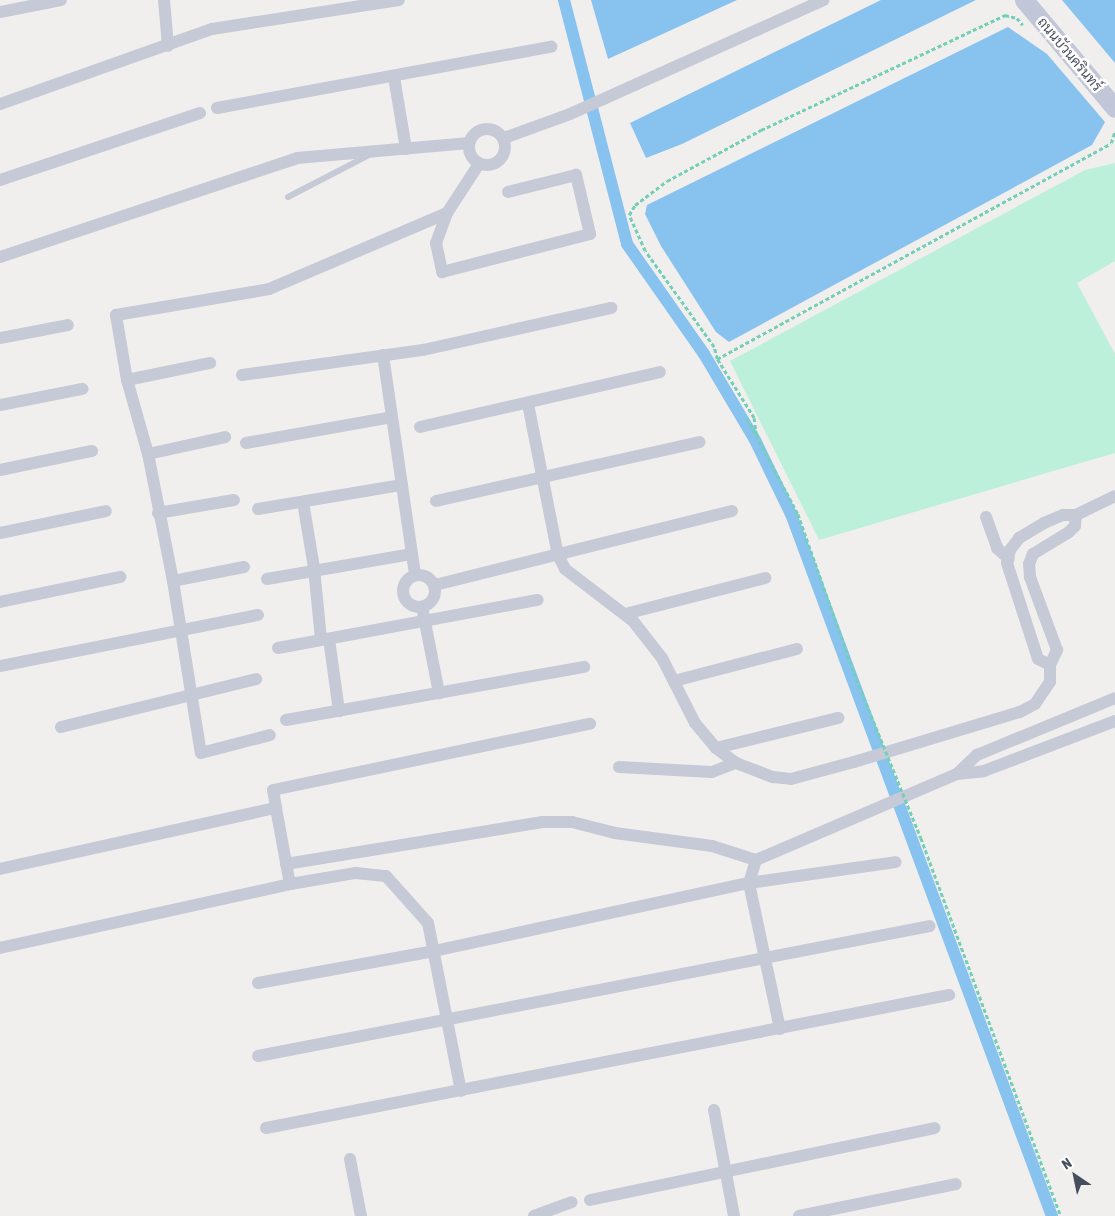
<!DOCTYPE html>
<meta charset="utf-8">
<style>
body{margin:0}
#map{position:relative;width:1115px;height:1216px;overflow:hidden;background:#f1efee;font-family:"Asap Condensed",Sarabun,sans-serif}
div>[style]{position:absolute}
.green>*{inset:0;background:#bcf0db}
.water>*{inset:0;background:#88c2ee}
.canal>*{height:12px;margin:-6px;padding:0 6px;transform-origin:6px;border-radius:6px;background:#88c2ee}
.path>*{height:2.5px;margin-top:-1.25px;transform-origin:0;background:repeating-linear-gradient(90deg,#73cfb5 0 4px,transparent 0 6.5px)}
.lane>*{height:6px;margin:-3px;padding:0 3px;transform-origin:3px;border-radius:3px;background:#c5cad6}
.street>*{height:12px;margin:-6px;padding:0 6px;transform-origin:6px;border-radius:6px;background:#c5cad6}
.street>.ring{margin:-6px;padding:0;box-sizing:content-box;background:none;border:12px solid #c5cad6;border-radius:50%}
.secondary>*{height:19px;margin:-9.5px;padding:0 9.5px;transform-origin:9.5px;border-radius:9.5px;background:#c1c7d8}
.path-bridge>*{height:2.5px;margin-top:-1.25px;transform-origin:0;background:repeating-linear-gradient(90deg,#73cfb5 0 4px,transparent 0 6.5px)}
span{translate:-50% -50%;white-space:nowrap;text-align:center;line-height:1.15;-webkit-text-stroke:5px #fff;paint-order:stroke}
.street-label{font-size:14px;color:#464d5c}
.north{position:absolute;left:1050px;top:1151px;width:50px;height:50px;-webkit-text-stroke:4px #fff;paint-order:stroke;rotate:326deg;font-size:14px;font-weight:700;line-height:20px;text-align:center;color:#464d5c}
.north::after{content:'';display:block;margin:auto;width:18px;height:22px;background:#464d5c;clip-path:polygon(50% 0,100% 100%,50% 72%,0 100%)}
</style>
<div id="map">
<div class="green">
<div style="clip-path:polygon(1115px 163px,1115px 261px,1077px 283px,1115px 354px,1115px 453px,819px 540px,730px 361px,1085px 170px)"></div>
</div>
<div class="water">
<div style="clip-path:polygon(591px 0,737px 0,608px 59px)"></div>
<div style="clip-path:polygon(881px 0,976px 0,682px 144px,646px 158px,630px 123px)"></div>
<div style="clip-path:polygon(1062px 0,1115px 0,1115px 63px)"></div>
<div style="clip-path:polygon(1008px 27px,1047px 54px,1105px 122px,1092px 145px,729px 342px,716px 332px,661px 246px,645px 214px,647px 205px)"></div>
</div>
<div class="canal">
<div style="left:564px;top:0;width:252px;rotate:75.5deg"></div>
<div style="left:627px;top:244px;width:134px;rotate:55deg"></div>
<div style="left:704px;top:354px;width:100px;rotate:59.3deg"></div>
<div style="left:755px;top:440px;width:82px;rotate:64.1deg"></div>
<div style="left:791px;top:514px;width:749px;rotate:69.61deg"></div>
</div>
<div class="path">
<div style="left:717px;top:359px;width:12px;rotate:-104deg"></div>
<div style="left:714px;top:347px;width:118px;rotate:-125.7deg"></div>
<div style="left:645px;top:251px;width:39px;rotate:-114deg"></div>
<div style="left:629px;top:215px;width:12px;rotate:-59deg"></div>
<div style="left:635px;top:205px;width:40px;rotate:-37deg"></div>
<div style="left:667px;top:181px;width:107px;rotate:-28.5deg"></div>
<div style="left:761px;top:130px;width:228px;rotate:-25.2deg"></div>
<div style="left:967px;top:33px;width:42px;rotate:-25.3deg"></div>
<div style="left:1005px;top:15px;width:12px;rotate:14deg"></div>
<div style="left:1017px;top:18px;width:9px;rotate:49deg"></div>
<div style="left:756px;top:435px;width:17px;rotate:-97deg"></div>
<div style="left:754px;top:418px;width:70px;rotate:-122.1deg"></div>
<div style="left:717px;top:359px;width:449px;rotate:-28.7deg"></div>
<div style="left:1111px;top:143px;width:13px;rotate:-72deg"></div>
</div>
<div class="lane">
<div style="left:288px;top:197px;width:91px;rotate:-27.4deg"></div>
</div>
<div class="street">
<div style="left:164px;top:0;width:46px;rotate:85deg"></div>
<div style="left:0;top:12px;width:62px;rotate:-11.1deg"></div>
<div style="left:394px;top:77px;width:73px;rotate:80.5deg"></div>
<div style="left:0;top:104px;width:225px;rotate:-19.5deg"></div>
<div style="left:212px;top:29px;width:189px;rotate:-8.8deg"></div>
<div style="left:217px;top:108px;width:340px;rotate:-10.4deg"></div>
<div class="ring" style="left:469px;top:129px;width:24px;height:24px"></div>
<div style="left:504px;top:138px;width:70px;rotate:-20deg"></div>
<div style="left:570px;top:114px;width:278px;rotate:-24.2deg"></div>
<div style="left:0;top:180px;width:211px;rotate:-18.5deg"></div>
<div style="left:447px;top:213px;width:32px;rotate:110deg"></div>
<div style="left:436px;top:243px;width:30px;rotate:78deg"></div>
<div style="left:442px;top:272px;width:153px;rotate:-14.4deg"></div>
<div style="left:590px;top:234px;width:61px;rotate:-103.3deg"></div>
<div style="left:576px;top:175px;width:70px;rotate:166deg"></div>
<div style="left:0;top:257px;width:313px;rotate:-18.4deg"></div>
<div style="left:297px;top:158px;width:173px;rotate:-5deg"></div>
<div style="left:0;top:338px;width:69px;rotate:-10.8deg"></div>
<div style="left:383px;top:355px;width:222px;rotate:81.7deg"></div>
<div style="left:242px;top:375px;width:183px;rotate:-7.9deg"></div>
<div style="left:423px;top:350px;width:193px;rotate:-12.6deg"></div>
<div style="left:127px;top:380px;width:85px;rotate:-11.6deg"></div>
<div style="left:528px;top:404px;width:154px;rotate:78.8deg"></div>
<div style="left:558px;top:555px;width:16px;rotate:63deg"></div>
<div style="left:565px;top:569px;width:86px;rotate:37.4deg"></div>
<div style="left:633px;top:621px;width:47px;rotate:51.9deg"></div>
<div style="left:662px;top:658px;width:73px;rotate:63.1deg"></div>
<div style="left:695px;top:723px;width:33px;rotate:50deg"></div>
<div style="left:716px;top:748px;width:25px;rotate:37deg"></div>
<div style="left:736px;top:763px;width:40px;rotate:21deg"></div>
<div style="left:773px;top:777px;width:18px;rotate:6deg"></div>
<div style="left:791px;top:779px;width:65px;rotate:-15.1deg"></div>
<div style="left:854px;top:762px;width:173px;rotate:-16.8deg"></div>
<div style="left:1020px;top:712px;width:17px;rotate:-28deg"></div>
<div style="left:1035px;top:704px;width:27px;rotate:-56deg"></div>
<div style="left:1050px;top:682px;width:17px;rotate:-90deg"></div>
<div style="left:1050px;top:665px;width:17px;rotate:-65deg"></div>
<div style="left:1057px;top:650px;width:78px;rotate:-110.3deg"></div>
<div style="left:1030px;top:577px;width:13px;rotate:-94deg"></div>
<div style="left:1029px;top:564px;width:11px;rotate:-68deg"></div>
<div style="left:1033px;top:554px;width:42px;rotate:-31.4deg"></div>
<div style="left:1069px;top:532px;width:8px;rotate:-45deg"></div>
<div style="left:1075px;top:526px;width:11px;rotate:-85deg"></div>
<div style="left:0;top:405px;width:84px;rotate:-11deg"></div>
<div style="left:420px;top:427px;width:246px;rotate:-12.9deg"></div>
<div style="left:246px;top:443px;width:148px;rotate:-10.1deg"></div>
<div style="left:148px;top:454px;width:79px;rotate:-12.4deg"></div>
<div style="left:0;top:470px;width:94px;rotate:-11.7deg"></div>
<div style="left:436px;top:501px;width:270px;rotate:-12.6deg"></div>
<div style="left:303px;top:502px;width:67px;rotate:80.5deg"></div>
<div style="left:314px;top:568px;width:72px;rotate:84.4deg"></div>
<div style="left:258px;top:509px;width:146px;rotate:-9.5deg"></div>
<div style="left:158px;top:513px;width:77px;rotate:-9.7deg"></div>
<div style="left:986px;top:517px;width:33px;rotate:70deg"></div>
<div style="left:997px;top:548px;width:16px;rotate:43deg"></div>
<div style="left:0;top:533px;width:108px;rotate:-11.7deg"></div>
<div style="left:244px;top:567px;width:72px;rotate:168.8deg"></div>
<div style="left:173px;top:581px;width:129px;rotate:-101.1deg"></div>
<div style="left:148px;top:454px;width:77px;rotate:-105.8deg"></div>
<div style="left:127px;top:380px;width:66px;rotate:-99.6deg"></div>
<div style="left:116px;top:315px;width:155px;rotate:-9.6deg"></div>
<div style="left:269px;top:289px;width:194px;rotate:-23.1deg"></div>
<div style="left:447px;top:213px;width:59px;rotate:-56.9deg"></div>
<div class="ring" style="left:403px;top:575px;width:20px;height:20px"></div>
<div style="left:267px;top:579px;width:146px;rotate:-9.8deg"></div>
<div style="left:173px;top:581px;width:174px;rotate:80.8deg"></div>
<div style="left:201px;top:753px;width:71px;rotate:-14.6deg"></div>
<div style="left:435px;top:585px;width:306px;rotate:-14deg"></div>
<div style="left:0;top:602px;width:123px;rotate:-11.8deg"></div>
<div style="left:423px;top:612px;width:83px;rotate:78.8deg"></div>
<div style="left:625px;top:614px;width:145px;rotate:-14.4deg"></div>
<div style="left:329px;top:639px;width:73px;rotate:82.1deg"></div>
<div style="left:278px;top:648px;width:264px;rotate:-10.5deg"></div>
<div style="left:1050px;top:665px;width:13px;rotate:-153deg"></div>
<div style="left:1038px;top:659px;width:101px;rotate:-107.9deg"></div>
<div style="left:1007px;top:563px;width:13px;rotate:-77deg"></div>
<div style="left:1010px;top:550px;width:15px;rotate:-53deg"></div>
<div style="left:1019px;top:538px;width:29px;rotate:-31deg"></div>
<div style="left:1044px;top:523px;width:21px;rotate:-23deg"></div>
<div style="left:1063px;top:515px;width:13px"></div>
<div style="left:1076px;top:515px;width:43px;rotate:-26deg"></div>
<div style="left:0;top:666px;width:263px;rotate:-11.2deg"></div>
<div style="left:674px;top:681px;width:127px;rotate:-14.6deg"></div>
<div style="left:286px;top:720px;width:303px;rotate:-10.1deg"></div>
<div style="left:61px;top:727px;width:201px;rotate:-13.8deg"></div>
<div style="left:716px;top:748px;width:126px;rotate:-13.8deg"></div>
<div style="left:619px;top:767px;width:93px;rotate:3.1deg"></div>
<div style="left:712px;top:772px;width:26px;rotate:-21deg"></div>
<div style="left:957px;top:774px;width:28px;rotate:-44deg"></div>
<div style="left:977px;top:755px;width:149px;rotate:-22.4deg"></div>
<div style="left:276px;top:808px;width:77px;rotate:79.6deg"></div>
<div style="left:286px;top:864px;width:260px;rotate:-9.3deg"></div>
<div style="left:543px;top:822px;width:29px"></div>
<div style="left:572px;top:822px;width:44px;rotate:14.3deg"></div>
<div style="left:615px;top:833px;width:98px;rotate:7.6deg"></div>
<div style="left:712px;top:846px;width:46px;rotate:17.7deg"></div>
<div style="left:0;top:869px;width:283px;rotate:-12.5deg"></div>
<div style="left:276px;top:808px;width:18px;rotate:-99deg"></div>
<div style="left:273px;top:790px;width:324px;rotate:-11.8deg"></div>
<div style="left:0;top:948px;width:297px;rotate:-12.4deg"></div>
<div style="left:290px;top:884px;width:67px;rotate:-9.5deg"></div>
<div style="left:356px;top:873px;width:30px;rotate:6deg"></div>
<div style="left:386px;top:876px;width:63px;rotate:48.2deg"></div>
<div style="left:428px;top:923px;width:171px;rotate:78.9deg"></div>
<div style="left:258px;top:983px;width:179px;rotate:-10.3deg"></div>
<div style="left:434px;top:951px;width:322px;rotate:-12.2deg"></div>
<div style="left:749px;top:883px;width:148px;rotate:-8.1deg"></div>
<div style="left:780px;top:1029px;width:149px;rotate:-102deg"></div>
<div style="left:749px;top:883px;width:24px;rotate:-73deg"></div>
<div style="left:756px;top:860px;width:219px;rotate:-23.2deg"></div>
<div style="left:957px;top:774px;width:27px;rotate:-6deg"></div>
<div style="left:984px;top:771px;width:140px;rotate:-20.9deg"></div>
<div style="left:258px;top:1056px;width:684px;rotate:-10.95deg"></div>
<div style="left:714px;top:1110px;width:108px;rotate:79.3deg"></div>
<div style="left:266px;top:1128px;width:696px;rotate:-11.02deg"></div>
<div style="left:350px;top:1159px;width:58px;rotate:79.1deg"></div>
<div style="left:590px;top:1200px;width:352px;rotate:-11.8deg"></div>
<div style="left:534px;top:1216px;width:40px;rotate:-20.2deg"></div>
<div style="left:799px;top:1216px;width:160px;rotate:-11.5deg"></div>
</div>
<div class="secondary">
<div style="left:1024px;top:0;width:141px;rotate:49.9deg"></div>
</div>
<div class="path-bridge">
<div style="left:747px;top:418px;width:109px;rotate:62deg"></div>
<div style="left:798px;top:514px;width:169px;rotate:70.6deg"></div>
<div style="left:854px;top:673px;width:178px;rotate:67.9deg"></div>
<div style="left:921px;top:838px;width:403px;rotate:69.7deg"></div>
</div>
<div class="street-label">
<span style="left:1070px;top:54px;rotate:50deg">ถนนบัวนครินทร์</span>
</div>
<div class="north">N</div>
</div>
